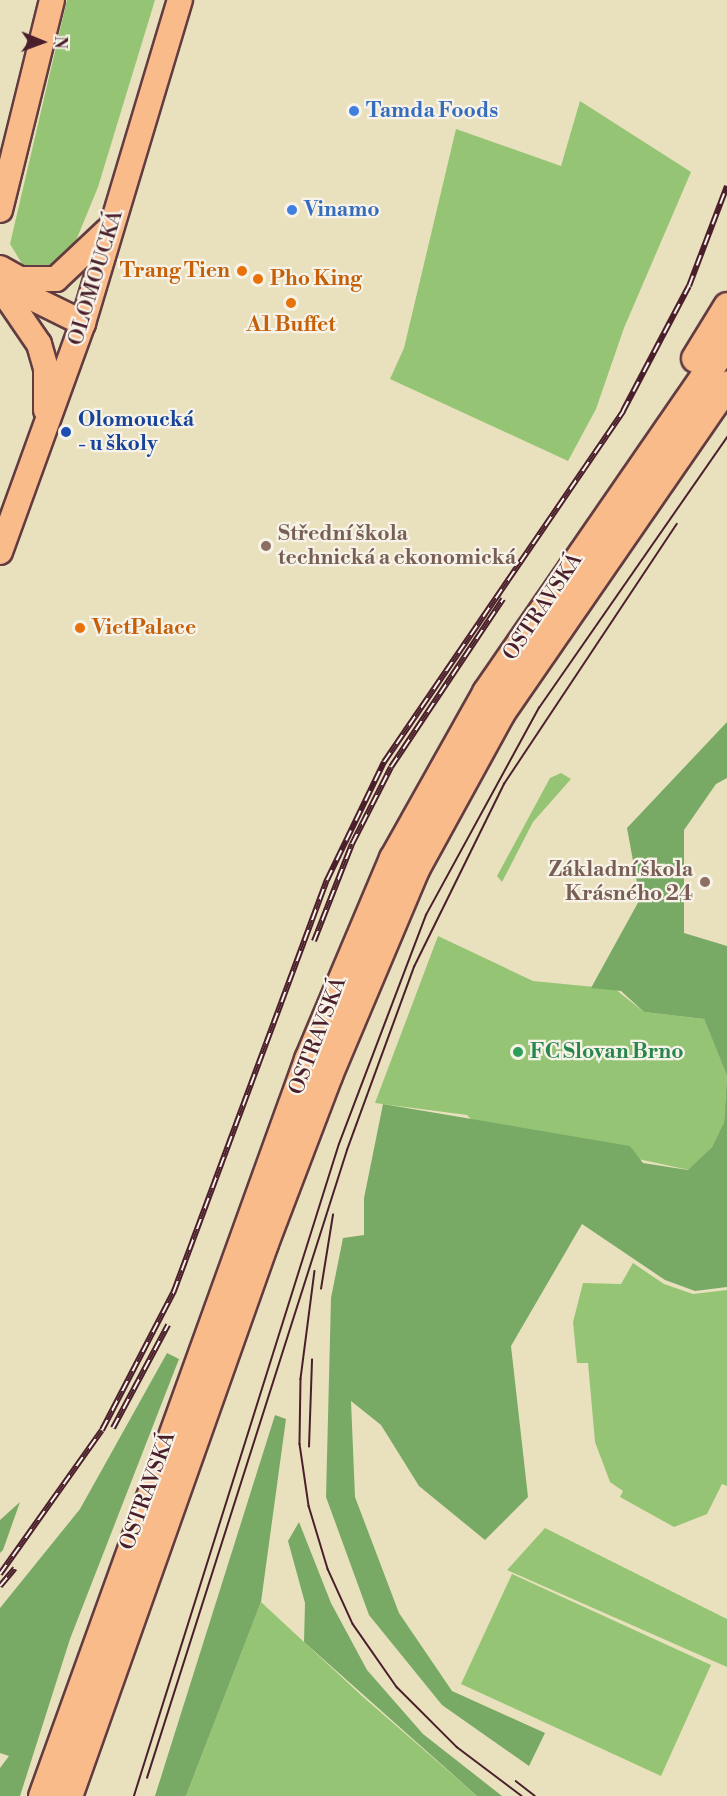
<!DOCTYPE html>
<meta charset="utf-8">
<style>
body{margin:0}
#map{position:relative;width:727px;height:1796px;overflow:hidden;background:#e9e1be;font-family:"Libre Bodoni",serif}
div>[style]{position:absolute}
.green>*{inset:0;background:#95c574}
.forest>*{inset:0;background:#78aa66}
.roads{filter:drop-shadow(2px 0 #623c41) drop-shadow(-2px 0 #623c41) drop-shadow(0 2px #623c41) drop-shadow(0 -2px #623c41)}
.major>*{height:24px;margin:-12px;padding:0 12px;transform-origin:12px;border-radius:12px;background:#fabb8b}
.highway>*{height:27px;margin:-13.5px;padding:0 13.5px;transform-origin:13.5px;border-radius:13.5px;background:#fabb8b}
.tram>*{height:1.5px;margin:-0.75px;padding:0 0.75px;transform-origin:0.75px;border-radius:0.75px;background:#4a1f2b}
.rail>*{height:6px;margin-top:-3px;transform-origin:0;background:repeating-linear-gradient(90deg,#f7f3e8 0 11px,#4a1f2b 0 22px);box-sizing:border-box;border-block:2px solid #4a1f2b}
.dots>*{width:16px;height:16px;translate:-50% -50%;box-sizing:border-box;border:3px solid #f7f3e8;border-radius:50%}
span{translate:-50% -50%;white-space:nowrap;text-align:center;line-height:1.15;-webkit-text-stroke:4.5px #f7f3e8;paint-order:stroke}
.shop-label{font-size:21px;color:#366cbe;font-weight:700}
.left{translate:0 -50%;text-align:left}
.food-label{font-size:21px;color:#c56008;font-weight:700}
.right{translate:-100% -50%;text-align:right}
.street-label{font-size:21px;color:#4a1f2b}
.transit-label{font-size:21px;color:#164399;font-weight:700}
.education-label{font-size:21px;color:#785e54;font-weight:700}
.leisure-label{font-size:21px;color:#27864d;font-weight:700}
.north{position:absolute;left:12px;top:12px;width:60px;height:60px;-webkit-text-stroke:4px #f7f3e8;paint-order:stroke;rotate:91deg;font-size:16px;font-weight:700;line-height:24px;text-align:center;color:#4a1f2b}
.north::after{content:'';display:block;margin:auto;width:21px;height:27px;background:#4a1f2b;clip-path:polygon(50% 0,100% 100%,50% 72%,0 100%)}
</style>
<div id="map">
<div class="green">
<div style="clip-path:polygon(67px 0,155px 0,98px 187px,73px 248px,54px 268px,24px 267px,10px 244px)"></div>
<div style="clip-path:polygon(580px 101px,691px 172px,624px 328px,596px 409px,568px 461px,390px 379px,404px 348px,456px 129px,561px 166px)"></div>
<div style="clip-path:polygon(561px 773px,571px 779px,533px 822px,502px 882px,497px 876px,550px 778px)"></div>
<div style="clip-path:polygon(438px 936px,533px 981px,615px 989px,644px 1012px,704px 1019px,727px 1076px,724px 1122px,712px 1147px,689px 1170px,476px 1124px,467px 1115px,375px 1103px)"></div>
<div style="clip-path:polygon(633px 1263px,664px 1284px,693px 1294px,727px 1290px,727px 1486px,722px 1484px,707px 1514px,674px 1527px,620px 1497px,623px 1491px,610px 1482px,595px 1442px,588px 1363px,577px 1363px,573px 1322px,583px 1283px,621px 1284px)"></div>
<div style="clip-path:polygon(545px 1528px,727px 1619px,727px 1667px,507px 1570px)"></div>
<div style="clip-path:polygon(512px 1574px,711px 1665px,661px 1776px,461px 1684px)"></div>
<div style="clip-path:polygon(261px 1602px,362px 1696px,477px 1796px,186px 1796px)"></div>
</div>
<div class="forest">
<div style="clip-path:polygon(727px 722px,727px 778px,716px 784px,684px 830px,684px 933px,727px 946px,727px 1287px,695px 1291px,665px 1280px,582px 1224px,511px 1346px,528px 1497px,485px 1540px,419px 1486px,381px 1425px,351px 1401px,355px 1497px,399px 1613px,452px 1691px,545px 1733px,529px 1766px,442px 1705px,369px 1615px,326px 1497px,331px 1298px,343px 1238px,364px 1235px,364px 1198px,383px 1104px,630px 1146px,643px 1163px,688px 1170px,712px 1147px,724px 1122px,727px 1076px,704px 1019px,644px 1012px,621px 991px,591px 988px,640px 899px,627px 828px)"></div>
<div style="clip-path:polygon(167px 1353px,179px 1359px,70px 1639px,20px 1796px,0 1796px,0 1768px,9px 1756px,0 1753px,0 1608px,80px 1509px)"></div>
<div style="clip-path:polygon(275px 1415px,286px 1419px,261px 1602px,186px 1796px,155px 1796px)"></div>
<div style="clip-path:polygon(20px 1502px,3px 1550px,0 1553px,0 1520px)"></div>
<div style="clip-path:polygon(299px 1522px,331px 1603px,367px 1670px,423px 1734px,502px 1796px,477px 1796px,304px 1642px,305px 1603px,288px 1541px)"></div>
</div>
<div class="roads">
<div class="major">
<div style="left:0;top:210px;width:216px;rotate:-76.1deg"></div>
<div style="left:0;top:268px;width:23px;rotate:29deg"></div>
<div style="left:20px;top:279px;width:36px"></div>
<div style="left:56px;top:279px;width:70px;rotate:-43.3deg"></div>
<div style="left:4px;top:275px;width:28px;rotate:44deg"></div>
<div style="left:24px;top:294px;width:66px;rotate:26.2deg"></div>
<div style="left:0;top:287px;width:69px;rotate:55.6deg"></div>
<div style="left:39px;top:344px;width:25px;rotate:74deg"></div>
<div style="left:46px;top:368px;width:42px;rotate:90deg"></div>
<div style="left:0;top:552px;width:244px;rotate:-70.1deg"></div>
<div style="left:83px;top:323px;width:337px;rotate:-73.3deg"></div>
</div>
<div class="highway">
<div style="left:695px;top:358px;width:61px;rotate:-58.4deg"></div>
<div style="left:42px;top:1796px;width:784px;rotate:-70.15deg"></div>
<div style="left:308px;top:1059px;width:218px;rotate:-67.1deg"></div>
<div style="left:393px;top:858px;width:190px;rotate:-60.7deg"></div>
<div style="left:486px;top:692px;width:425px;rotate:-55.4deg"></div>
<div style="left:68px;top:1796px;width:587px;rotate:-70.48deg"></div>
<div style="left:264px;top:1243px;width:180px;rotate:-69.1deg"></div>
<div style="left:328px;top:1075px;width:224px;rotate:-67.1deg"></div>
<div style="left:415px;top:869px;width:179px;rotate:-61.3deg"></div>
<div style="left:501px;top:712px;width:398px;rotate:-55.4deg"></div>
</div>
</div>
<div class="tram">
<div style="left:315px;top:1271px;width:109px;rotate:97.4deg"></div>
<div style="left:301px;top:1379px;width:65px;rotate:90.9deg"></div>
<div style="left:300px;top:1444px;width:63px;rotate:81.7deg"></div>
<div style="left:309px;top:1506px;width:66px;rotate:73.2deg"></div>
<div style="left:328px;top:1569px;width:60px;rotate:65.6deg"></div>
<div style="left:353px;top:1624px;width:77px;rotate:55.1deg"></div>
<div style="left:397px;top:1687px;width:85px;rotate:45deg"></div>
<div style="left:457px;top:1747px;width:81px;rotate:37deg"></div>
<div style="left:321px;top:1289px;width:75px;rotate:-80.8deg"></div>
<div style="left:309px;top:1447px;width:87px;rotate:-88deg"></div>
<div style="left:147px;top:1778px;width:659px;rotate:-72.33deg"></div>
<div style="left:347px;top:1150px;width:195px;rotate:-69.9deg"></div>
<div style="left:414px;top:967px;width:204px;rotate:-63.8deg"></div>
<div style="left:504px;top:784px;width:312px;rotate:-56.4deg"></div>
<div style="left:516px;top:1781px;width:24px;rotate:38deg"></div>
<div style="left:134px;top:1796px;width:683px;rotate:-72.55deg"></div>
<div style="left:339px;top:1144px;width:245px;rotate:-69.2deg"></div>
<div style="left:426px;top:915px;width:236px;rotate:-61.4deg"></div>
<div style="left:539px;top:708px;width:330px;rotate:-55.2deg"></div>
</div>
<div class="rail">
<div style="left:314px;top:941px;width:104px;rotate:-68.6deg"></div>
<div style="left:352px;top:844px;width:86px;rotate:-63.1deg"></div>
<div style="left:391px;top:767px;width:202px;rotate:-56.3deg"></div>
<div style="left:113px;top:1428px;width:117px;rotate:-61.9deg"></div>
<div style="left:0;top:1574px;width:176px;rotate:-54.7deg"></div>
<div style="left:102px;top:1430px;width:157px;rotate:-62.6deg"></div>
<div style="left:174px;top:1291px;width:439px;rotate:-69.6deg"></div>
<div style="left:327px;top:880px;width:131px;rotate:-64.2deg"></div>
<div style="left:384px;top:762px;width:425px;rotate:-55.7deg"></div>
<div style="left:623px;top:411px;width:141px;rotate:-62.2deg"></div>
<div style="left:689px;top:286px;width:107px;rotate:-69.2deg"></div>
<div style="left:0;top:1586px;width:23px;rotate:-50deg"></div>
</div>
<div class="dots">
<div style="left:354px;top:111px;background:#3f7fe0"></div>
<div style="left:292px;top:210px;background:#3f7fe0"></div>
<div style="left:242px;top:271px;background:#e8710a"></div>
<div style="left:258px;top:279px;background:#e8710a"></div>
<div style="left:291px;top:303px;background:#e8710a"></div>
<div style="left:66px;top:432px;background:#1a4fb4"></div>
<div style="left:266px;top:546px;background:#8d6e63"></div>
<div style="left:80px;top:628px;background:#e8710a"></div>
<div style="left:705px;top:882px;background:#8d6e63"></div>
<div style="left:518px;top:1052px;background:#2e9e5b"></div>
</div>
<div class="shop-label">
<span class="left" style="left:366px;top:111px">Tamda Foods</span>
<span class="left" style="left:304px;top:210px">Vinamo</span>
</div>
<div class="food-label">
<span class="right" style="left:230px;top:271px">Trang Tien</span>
<span class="left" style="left:270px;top:279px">Pho King</span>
<span style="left:291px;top:325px">A1 Buffet</span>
<span class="left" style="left:92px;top:628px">VietPalace</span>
</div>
<div class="street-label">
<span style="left:96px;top:278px;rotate:-73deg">OLOMOUCKÁ</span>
<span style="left:543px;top:607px;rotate:-56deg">OSTRAVSKÁ</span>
<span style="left:318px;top:1036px;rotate:-69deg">OSTRAVSKÁ</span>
<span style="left:148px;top:1491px;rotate:-70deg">OSTRAVSKÁ</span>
</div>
<div class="transit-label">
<span class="left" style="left:78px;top:432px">Olomoucká<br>- u školy</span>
</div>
<div class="education-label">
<span class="left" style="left:278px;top:546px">Střední škola<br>technická a ekonomická</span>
<span class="right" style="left:693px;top:882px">Základní škola<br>Krásného 24</span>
</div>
<div class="leisure-label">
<span class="left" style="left:530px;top:1052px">FC Slovan Brno</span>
</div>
<div class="north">N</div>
</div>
